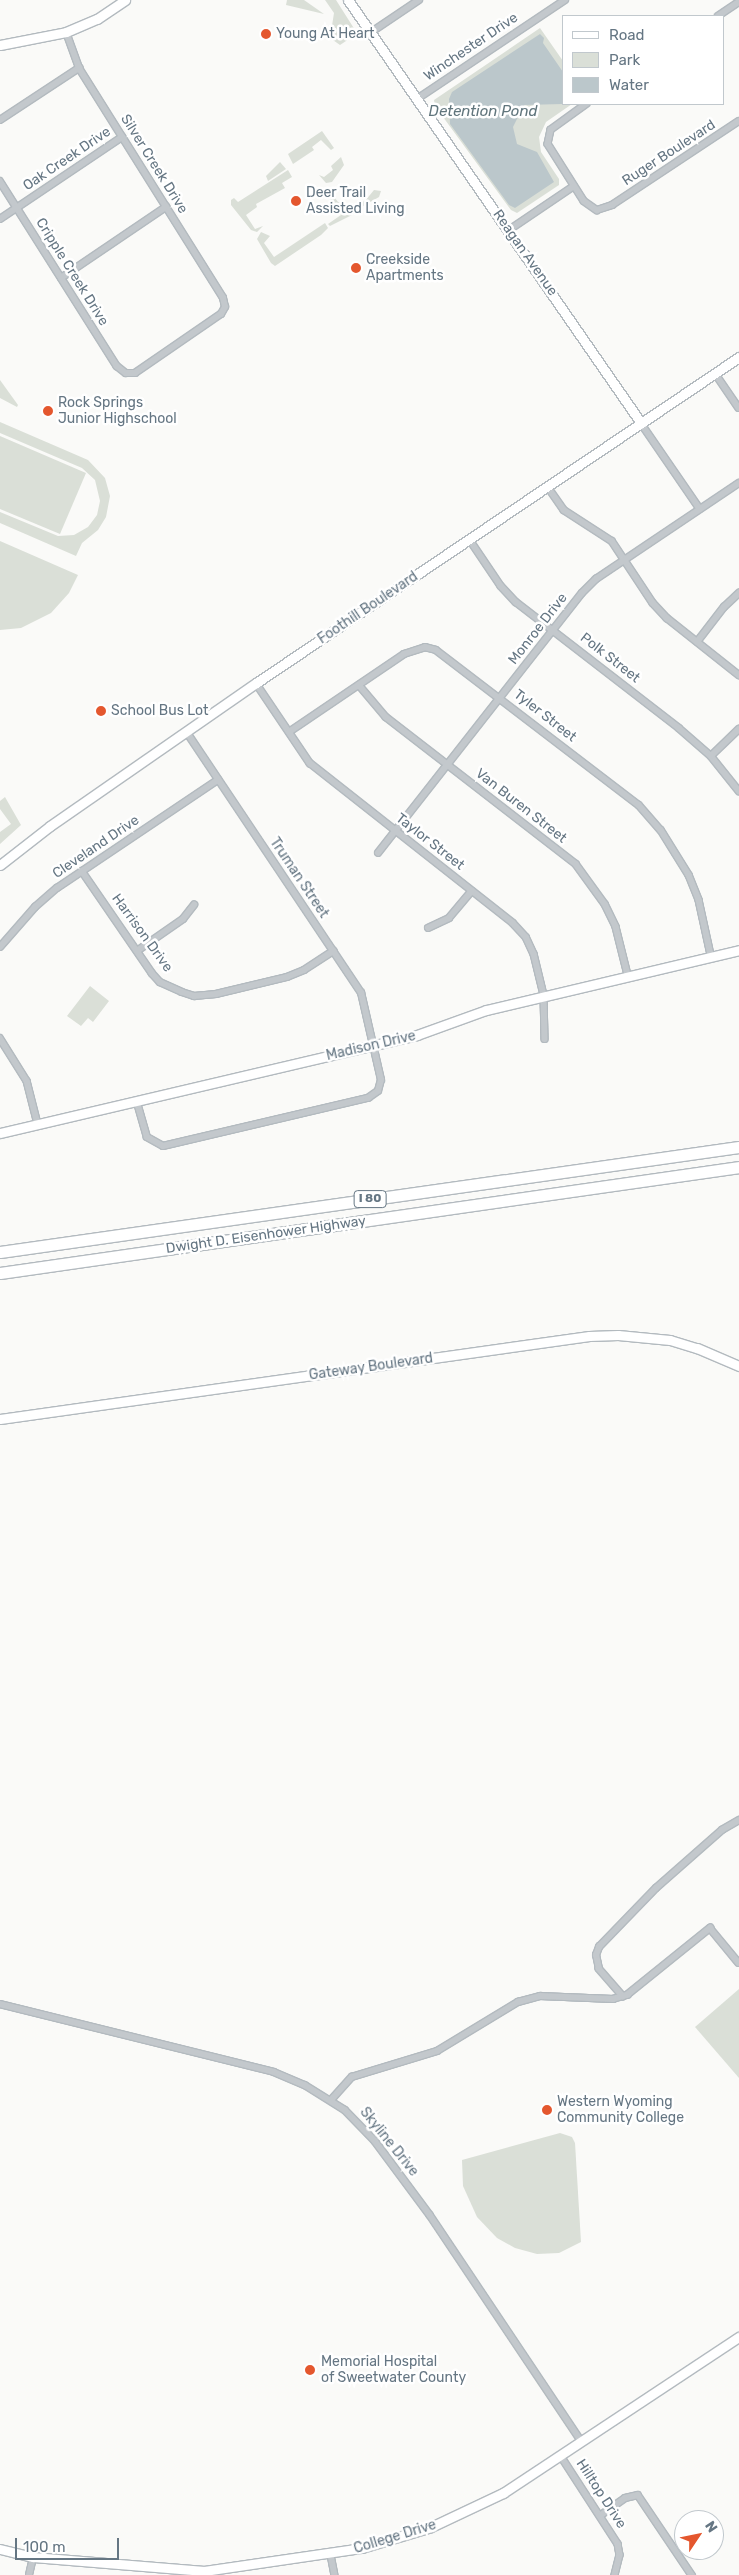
<!DOCTYPE html>
<style>
body{margin:0}
#map{position:relative;width:739px;height:2575px;overflow:hidden;background:#fafaf8;font-family:Rubik,sans-serif}
div>[style]{position:absolute}
.green>*{inset:0;background:#dadfd7}
.water>*{inset:0;background:#bbc7cb}
.roads{filter:drop-shadow(1px 0 #b3babf) drop-shadow(-1px 0 #b3babf) drop-shadow(0 1px #b3babf) drop-shadow(0 -1px #b3babf)}
.street>*{height:5.5px;margin:-2.75px;padding:0 2.75px;transform-origin:2.75px;border-radius:2.75px;background:#c3c8cc}
.secondary>*{height:9px;margin:-4.5px;padding:0 4.5px;transform-origin:4.5px;border-radius:4.5px;background:#fff}
.highway>*{height:11px;margin:-5.5px;padding:0 5.5px;transform-origin:5.5px;border-radius:5.5px;background:#fff}
.dots>*{width:14px;height:14px;translate:-50% -50%;box-sizing:border-box;border:2px solid #fff;border-radius:50%}
span{translate:-50% -50%;white-space:nowrap;text-align:center;line-height:1.15;-webkit-text-stroke:5px #fff;paint-order:stroke}
.shield-label span{padding:1px 4px;background:#fff;border:1px solid;border-radius:4px;-webkit-text-stroke-width:0}
.shield-label{font-size:12px;color:#657683;font-weight:700}
.poi-label{font-size:14px;color:#657683}
.left{translate:0 -50%;text-align:left}
.street-label{font-size:14px;color:#657683}
.water-label{font-size:15px;color:#60757c;font-style:italic}
.legend{position:absolute;left:562px;top:15px;width:162px;height:90px;box-sizing:border-box;background:#fff;border:1px solid #c1c8cd;margin:0;padding:6px 9px;list-style:none;font-size:15px;color:#657683}
.legend li{display:flex;align-items:center;gap:10px;height:25px}
.legend b{width:25px;border:1px solid #c1c8cd}
.north{position:absolute;left:674px;top:2510px;width:50px;height:50px;box-sizing:border-box;background:#fff;border:1px solid #c1c8cd;border-radius:50%;rotate:56deg;font-size:14px;font-weight:700;line-height:20px;text-align:center;color:#657683}
.north::after{content:'';display:block;margin:auto;width:18px;height:22px;background:#e4572e;clip-path:polygon(50% 0,100% 100%,50% 72%,0 100%)}
.scale{position:absolute;left:15px;top:2538px;width:104px;height:22px;box-sizing:border-box;border:2px solid #657683;border-top:0;padding-left:6px;font-size:15px;line-height:18px;white-space:nowrap;color:#657683;-webkit-text-stroke:4px #fff;paint-order:stroke}
</style>
<div id="map">
<div class="green">
<div style="clip-path:polygon(287px 0,304px 0,324px 14px,286px 5px)"></div>
<div style="clip-path:polygon(325px 0,336px 0,355px 30px,355px 35px,340px 45px,330px 38px,334px 13px)"></div>
<div style="clip-path:polygon(540px 28px,563px 61px,563px 104px,572px 104px,546px 122px,539px 137px,541px 152px,559px 179px,559px 185px,517px 213px,511px 210px,435px 106px,434px 100px)"></div>
<div style="clip-path:polygon(322px 131px,334px 148px,331px 150px,321px 140px,312px 147px,314px 150px,293px 164px,288px 154px)"></div>
<div style="clip-path:polygon(341px 157px,344px 165px,332px 182px,326px 183px,319px 175px,324px 177px,333px 170px,331px 166px)"></div>
<div style="clip-path:polygon(280px 162px,286px 169px,268px 181px,266px 176px)"></div>
<div style="clip-path:polygon(288px 170px,292px 177px,282px 183px,285px 188px,256px 204px,257px 207px,246px 215px,255px 229px,263px 226px,257px 232px,251px 230px,231px 205px,231px 200px,234px 198px,238px 202px)"></div>
<div style="clip-path:polygon(374px 190px,381px 191px,379px 197px,353px 212px,350px 206px,365px 201px)"></div>
<div style="clip-path:polygon(332px 194px,338px 202px,348px 205px,352px 215px,330px 226px,328px 224px,341px 215px,329px 197px)"></div>
<div style="clip-path:polygon(325px 223px,328px 228px,321px 235px,275px 266px,271px 263px,257px 239px,261px 232px,270px 236px,264px 243px,274px 257px)"></div>
<div style="clip-path:polygon(0 380px,18px 405px,17px 407px,0 398px)"></div>
<div style="clip-path:polygon(0 422px,88px 460px,105px 478px,110px 496px,106px 517px,98px 530px,82px 543px,76px 556px,0 523px,0 512px,58px 536px,74px 535px,88px 527px,97px 515px,100px 501px,95px 480px,82px 468px,0 433px)"></div>
<div style="clip-path:polygon(0 436px,86px 473px,60px 534px,0 509px)"></div>
<div style="clip-path:polygon(0 541px,78px 575px,69px 593px,51px 613px,21px 628px,0 630px)"></div>
<div style="clip-path:polygon(5px 797px,21px 825px,0 844px,0 832px,11px 824px,0 809px,0 801px)"></div>
<div style="clip-path:polygon(90px 986px,109px 1001px,93px 1022px,88px 1018px,81px 1026px,67px 1016px)"></div>
<div style="clip-path:polygon(739px 1989px,739px 2078px,695px 2027px)"></div>
<div style="clip-path:polygon(560px 2133px,572px 2137px,575px 2143px,581px 2242px,559px 2253px,537px 2254px,515px 2248px,497px 2238px,477px 2217px,463px 2186px,462px 2160px)"></div>
</div>
<div class="water">
<div style="clip-path:polygon(540px 34px,544px 38px,543px 43px,563px 72px,563px 104px,524px 105px,513px 127px,517px 144px,537px 152px,554px 182px,515px 208px,509px 205px,450px 124px,449px 99px,452px 92px)"></div>
</div>
<div class="roads">
<div class="street">
<div style="left:718px;top:16px;width:25px;rotate:-34deg"></div>
<div style="left:370px;top:33px;width:59px;rotate:-34deg"></div>
<div style="left:417px;top:99px;width:178px;rotate:-33.8deg"></div>
<div style="left:587px;top:104px;width:44px;rotate:144.2deg"></div>
<div style="left:551px;top:130px;width:14px;rotate:102deg"></div>
<div style="left:548px;top:144px;width:67px;rotate:57.7deg"></div>
<div style="left:584px;top:201px;width:16px;rotate:35deg"></div>
<div style="left:597px;top:210px;width:16px;rotate:-18deg"></div>
<div style="left:612px;top:205px;width:152px;rotate:-33.5deg"></div>
<div style="left:0;top:120px;width:95px;rotate:-33.4deg"></div>
<div style="left:0;top:181px;width:219px;rotate:57.7deg"></div>
<div style="left:117px;top:366px;width:11px;rotate:38deg"></div>
<div style="left:126px;top:373px;width:9px"></div>
<div style="left:135px;top:373px;width:104px;rotate:-34.5deg"></div>
<div style="left:221px;top:314px;width:8px;rotate:-60deg"></div>
<div style="left:225px;top:307px;width:9px;rotate:-103deg"></div>
<div style="left:223px;top:298px;width:271px;rotate:-122.1deg"></div>
<div style="left:79px;top:68px;width:38px;rotate:-110deg"></div>
<div style="left:0;top:219px;width:147px;rotate:-33.9deg"></div>
<div style="left:509px;top:230px;width:78px;rotate:-34.1deg"></div>
<div style="left:61px;top:278px;width:127px;rotate:-34.1deg"></div>
<div style="left:715px;top:373px;width:42px;rotate:55.6deg"></div>
<div style="left:641px;top:423px;width:104px;rotate:55.5deg"></div>
<div style="left:548px;top:487px;width:28px;rotate:55deg"></div>
<div style="left:564px;top:510px;width:57px;rotate:32.9deg"></div>
<div style="left:612px;top:541px;width:74px;rotate:56.5deg"></div>
<div style="left:653px;top:603px;width:21px;rotate:47deg"></div>
<div style="left:667px;top:618px;width:92px;rotate:38.4deg"></div>
<div style="left:470px;top:540px;width:55px;rotate:56deg"></div>
<div style="left:501px;top:586px;width:22px;rotate:47deg"></div>
<div style="left:516px;top:602px;width:206px;rotate:37.7deg"></div>
<div style="left:679px;top:728px;width:43px;rotate:41.2deg"></div>
<div style="left:711px;top:756px;width:45px;rotate:51.3deg"></div>
<div style="left:697px;top:642px;width:44px;rotate:-52.4deg"></div>
<div style="left:724px;top:607px;width:21px;rotate:-43deg"></div>
<div style="left:256px;top:683px;width:97px;rotate:56deg"></div>
<div style="left:310px;top:763px;width:258px;rotate:38.2deg"></div>
<div style="left:513px;top:923px;width:19px;rotate:47deg"></div>
<div style="left:526px;top:937px;width:19px;rotate:65deg"></div>
<div style="left:534px;top:954px;width:42px;rotate:76.3deg"></div>
<div style="left:544px;top:995px;width:44px;rotate:88.7deg"></div>
<div style="left:359px;top:685px;width:42px;rotate:49.8deg"></div>
<div style="left:386px;top:717px;width:240px;rotate:37.7deg"></div>
<div style="left:576px;top:864px;width:49px;rotate:54.1deg"></div>
<div style="left:605px;top:904px;width:25px;rotate:64deg"></div>
<div style="left:616px;top:927px;width:49px;rotate:76deg"></div>
<div style="left:289px;top:732px;width:139px;rotate:-34.1deg"></div>
<div style="left:404px;top:654px;width:22px;rotate:-18deg"></div>
<div style="left:425px;top:647px;width:11px;rotate:15deg"></div>
<div style="left:436px;top:650px;width:255px;rotate:37.4deg"></div>
<div style="left:639px;top:805px;width:33px;rotate:49deg"></div>
<div style="left:661px;top:830px;width:53px;rotate:58.1deg"></div>
<div style="left:689px;top:875px;width:27px;rotate:68deg"></div>
<div style="left:699px;top:900px;width:56px;rotate:77.7deg"></div>
<div style="left:711px;top:756px;width:39px;rotate:-44deg"></div>
<div style="left:378px;top:853px;width:330px;rotate:-51.9deg"></div>
<div style="left:582px;top:593px;width:20px;rotate:-45deg"></div>
<div style="left:596px;top:579px;width:172px;rotate:-33.9deg"></div>
<div style="left:82px;top:871px;width:124px;rotate:55.5deg"></div>
<div style="left:152px;top:973px;width:12px;rotate:48deg"></div>
<div style="left:160px;top:982px;width:24px;rotate:24deg"></div>
<div style="left:182px;top:992px;width:13px;rotate:18deg"></div>
<div style="left:194px;top:996px;width:22px;rotate:-5deg"></div>
<div style="left:216px;top:994px;width:73px;rotate:-13.5deg"></div>
<div style="left:287px;top:977px;width:18px;rotate:-22deg"></div>
<div style="left:304px;top:970px;width:35px;rotate:-33deg"></div>
<div style="left:428px;top:928px;width:23px;rotate:-25deg"></div>
<div style="left:449px;top:918px;width:35px;rotate:-50deg"></div>
<div style="left:0;top:947px;width:53px;rotate:-48.8deg"></div>
<div style="left:35px;top:907px;width:29px;rotate:-41deg"></div>
<div style="left:57px;top:888px;width:194px;rotate:-33.9deg"></div>
<div style="left:137px;top:951px;width:56px;rotate:-34.8deg"></div>
<div style="left:183px;top:919px;width:18px;rotate:-52deg"></div>
<div style="left:0;top:1038px;width:51px;rotate:57.9deg"></div>
<div style="left:27px;top:1081px;width:44px;rotate:75.7deg"></div>
<div style="left:137px;top:1101px;width:37px;rotate:74deg"></div>
<div style="left:147px;top:1137px;width:18px;rotate:29deg"></div>
<div style="left:163px;top:1146px;width:211px;rotate:-13.2deg"></div>
<div style="left:368px;top:1098px;width:12px;rotate:-35deg"></div>
<div style="left:378px;top:1091px;width:11px;rotate:-75deg"></div>
<div style="left:381px;top:1080px;width:89px;rotate:-102.9deg"></div>
<div style="left:361px;top:993px;width:314px;rotate:-123.8deg"></div>
<div style="left:623px;top:1997px;width:37px;rotate:-131deg"></div>
<div style="left:599px;top:1969px;width:14px;rotate:-102deg"></div>
<div style="left:596px;top:1955px;width:9px;rotate:-69deg"></div>
<div style="left:599px;top:1947px;width:82px;rotate:-46deg"></div>
<div style="left:656px;top:1888px;width:88px;rotate:-41.3deg"></div>
<div style="left:722px;top:1830px;width:20px;rotate:-30deg"></div>
<div style="left:0;top:2004px;width:282px;rotate:13.9deg"></div>
<div style="left:274px;top:2072px;width:34px;rotate:23deg"></div>
<div style="left:305px;top:2085px;width:47px;rotate:32deg"></div>
<div style="left:345px;top:2110px;width:43px;rotate:45.9deg"></div>
<div style="left:375px;top:2141px;width:92px;rotate:53.4deg"></div>
<div style="left:430px;top:2215px;width:273px;rotate:56.2deg"></div>
<div style="left:331px;top:2100px;width:31px;rotate:-48deg"></div>
<div style="left:352px;top:2077px;width:89px;rotate:-17deg"></div>
<div style="left:437px;top:2051px;width:95px;rotate:-31.2deg"></div>
<div style="left:518px;top:2002px;width:23px;rotate:-15deg"></div>
<div style="left:540px;top:1996px;width:73px;rotate:2.4deg"></div>
<div style="left:613px;top:1999px;width:15px;rotate:-16deg"></div>
<div style="left:627px;top:1995px;width:107px;rotate:-38.9deg"></div>
<div style="left:710px;top:1928px;width:45px;rotate:50.4deg"></div>
<div style="left:561px;top:2456px;width:105px;rotate:57.1deg"></div>
<div style="left:618px;top:2544px;width:11px;rotate:80deg"></div>
<div style="left:620px;top:2555px;width:21px;rotate:104deg"></div>
<div style="left:601px;top:2515px;width:29px;rotate:-35deg"></div>
<div style="left:625px;top:2498px;width:13px;rotate:-13deg"></div>
<div style="left:638px;top:2495px;width:97px;rotate:56deg"></div>
<div style="left:331px;top:2555px;width:20px;rotate:79deg"></div>
<div style="left:29px;top:2575px;width:18px;rotate:-77deg"></div>
</div>
<div class="secondary">
<div style="left:348px;top:0;width:515px;rotate:55.29deg"></div>
<div style="left:0;top:45px;width:67px;rotate:-11.1deg"></div>
<div style="left:66px;top:32px;width:34px;rotate:-23deg"></div>
<div style="left:97px;top:19px;width:34px;rotate:-34deg"></div>
<div style="left:0;top:865px;width:63px;rotate:-38deg"></div>
<div style="left:50px;top:826px;width:251px;rotate:-34.8deg"></div>
<div style="left:256px;top:683px;width:583px;rotate:-34.02deg"></div>
<div style="left:0;top:1133px;width:428px;rotate:-13.2deg"></div>
<div style="left:417px;top:1035px;width:73px;rotate:-19.9deg"></div>
<div style="left:486px;top:1010px;width:260px;rotate:-13.3deg"></div>
<div style="left:0;top:1419px;width:595px;rotate:-8.02deg"></div>
<div style="left:589px;top:1336px;width:29px;rotate:-2deg"></div>
<div style="left:618px;top:1335px;width:52px;rotate:5.5deg"></div>
<div style="left:670px;top:1340px;width:28px;rotate:17deg"></div>
<div style="left:697px;top:1348px;width:46px;rotate:23.2deg"></div>
<div style="left:0;top:2549px;width:34px;rotate:14deg"></div>
<div style="left:33px;top:2557px;width:172px;rotate:4.7deg"></div>
<div style="left:204px;top:2571px;width:160px;rotate:-8.3deg"></div>
<div style="left:362px;top:2548px;width:72px;rotate:-16.9deg"></div>
<div style="left:431px;top:2527px;width:80px;rotate:-25.3deg"></div>
<div style="left:503px;top:2493px;width:283px;rotate:-33.5deg"></div>
</div>
<div class="highway">
<div style="left:0;top:1252px;width:746px;rotate:-8.09deg"></div>
<div style="left:0;top:1273px;width:747px;rotate:-8.16deg"></div>
</div>
</div>
<div class="dots">
<div style="left:266px;top:34px;background:#e4572e"></div>
<div style="left:296px;top:201px;background:#e4572e"></div>
<div style="left:356px;top:268px;background:#e4572e"></div>
<div style="left:48px;top:411px;background:#e4572e"></div>
<div style="left:101px;top:711px;background:#e4572e"></div>
<div style="left:547px;top:2110px;background:#e4572e"></div>
<div style="left:310px;top:2370px;background:#e4572e"></div>
</div>
<div class="shield-label">
<span style="left:370px;top:1199px">I 80</span>
</div>
<div class="poi-label">
<span class="left" style="left:276px;top:34px">Young At Heart</span>
<span class="left" style="left:306px;top:201px">Deer Trail<br>Assisted Living</span>
<span class="left" style="left:366px;top:268px">Creekside<br>Apartments</span>
<span class="left" style="left:58px;top:411px">Rock Springs<br>Junior Highschool</span>
<span class="left" style="left:111px;top:711px">School Bus Lot</span>
<span class="left" style="left:557px;top:2110px">Western Wyoming<br>Community College</span>
<span class="left" style="left:321px;top:2370px">Memorial Hospital<br>of Sweetwater County</span>
</div>
<div class="street-label">
<span style="left:471px;top:47px;rotate:-34deg">Winchester Drive</span>
<span style="left:669px;top:153px;rotate:-33deg">Ruger Boulevard</span>
<span style="left:67px;top:159px;rotate:-34deg">Oak Creek Drive</span>
<span style="left:154px;top:164px;rotate:58deg">Silver Creek Drive</span>
<span style="left:525px;top:253px;rotate:55deg">Reagan Avenue</span>
<span style="left:72px;top:272px;rotate:58deg">Cripple Creek Drive</span>
<span style="left:368px;top:608px;rotate:-34deg">Foothill Boulevard</span>
<span style="left:538px;top:629px;rotate:-52deg">Monroe Drive</span>
<span style="left:610px;top:658px;rotate:38deg">Polk Street</span>
<span style="left:545px;top:716px;rotate:38deg">Tyler Street</span>
<span style="left:521px;top:806px;rotate:38deg">Van Buren Street</span>
<span style="left:430px;top:842px;rotate:38deg">Taylor Street</span>
<span style="left:96px;top:847px;rotate:-34deg">Cleveland Drive</span>
<span style="left:299px;top:878px;rotate:56deg">Truman Street</span>
<span style="left:142px;top:933px;rotate:54deg">Harrison Drive</span>
<span style="left:371px;top:1046px;rotate:-13deg">Madison Drive</span>
<span style="left:266px;top:1235px;rotate:-8deg">Dwight D. Eisenhower Highway</span>
<span style="left:371px;top:1367px;rotate:-8deg">Gateway Boulevard</span>
<span style="left:389px;top:2142px;rotate:51deg">Skyline Drive</span>
<span style="left:601px;top:2494px;rotate:57deg">Hilltop Drive</span>
<span style="left:395px;top:2537px;rotate:-17deg">College Drive</span>
</div>
<div class="water-label">
<span style="left:483px;top:112px">Detention Pond</span>
</div>
<ul class="legend">
<li><b style="height:6px;background:#fff"></b>Road</li>
<li><b style="height:14px;background:#dadfd7"></b>Park</li>
<li><b style="height:14px;background:#bbc7cb"></b>Water</li>
</ul>
<div class="north">N</div>
<div class="scale">100 m</div>
</div>
